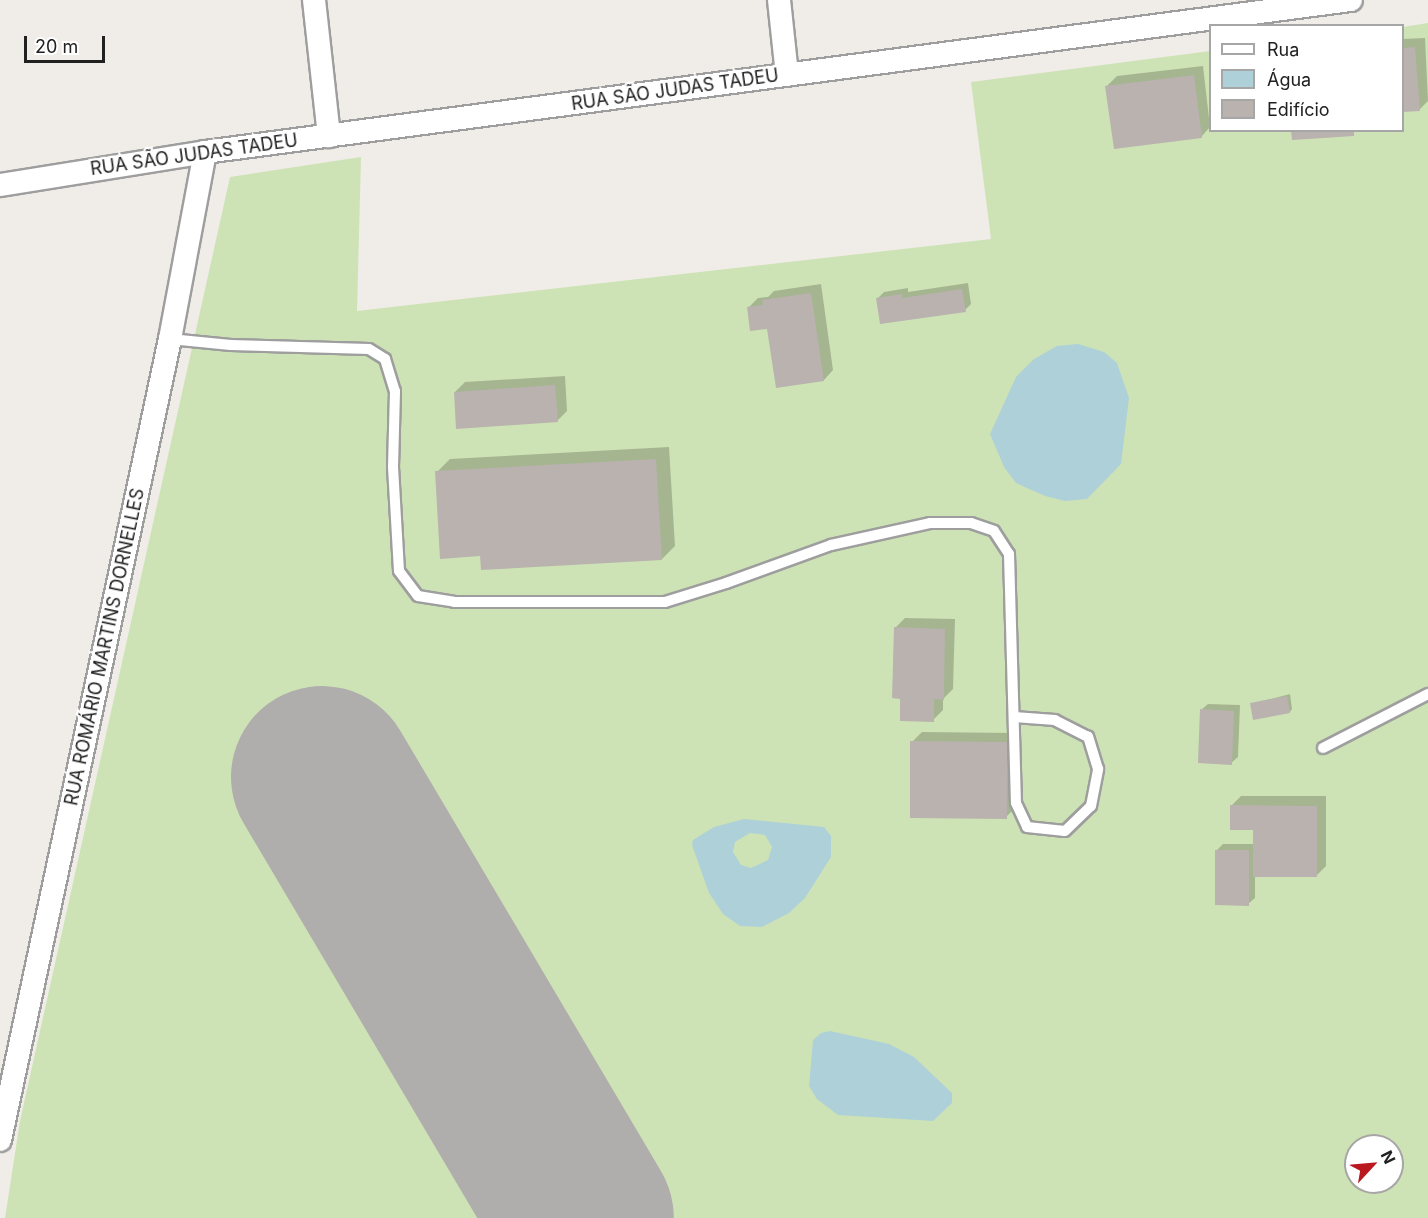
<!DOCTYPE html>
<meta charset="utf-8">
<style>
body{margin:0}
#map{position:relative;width:1428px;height:1218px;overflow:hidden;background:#f0ede8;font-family:Inter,sans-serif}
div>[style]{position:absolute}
.grass>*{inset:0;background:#cee3b5}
.water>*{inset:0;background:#aed0d8}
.shadow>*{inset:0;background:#0003}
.runway>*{height:182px;margin:-91px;padding:0 91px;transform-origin:91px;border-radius:91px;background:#b0aeac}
.building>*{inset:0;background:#b9b2ae}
.roads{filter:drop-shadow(2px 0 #9e9e9e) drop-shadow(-2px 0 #9e9e9e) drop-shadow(0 2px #9e9e9e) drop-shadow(0 -2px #9e9e9e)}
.service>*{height:10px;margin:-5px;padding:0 5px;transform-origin:5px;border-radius:5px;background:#fff}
.minor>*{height:22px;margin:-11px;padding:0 11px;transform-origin:11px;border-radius:11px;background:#fff}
span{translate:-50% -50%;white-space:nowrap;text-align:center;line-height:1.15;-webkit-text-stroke:4.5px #fff;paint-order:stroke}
.street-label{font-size:18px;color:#212121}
.legend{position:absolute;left:1209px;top:24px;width:195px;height:108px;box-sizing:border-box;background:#fff;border:2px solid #a6a6a6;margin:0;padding:8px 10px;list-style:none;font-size:18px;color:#212121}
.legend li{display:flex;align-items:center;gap:12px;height:30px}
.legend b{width:30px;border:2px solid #a6a6a6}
.north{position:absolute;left:1344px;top:1134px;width:60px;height:60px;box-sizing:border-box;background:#fff;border:2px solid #a6a6a6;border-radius:50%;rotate:64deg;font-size:16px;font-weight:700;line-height:24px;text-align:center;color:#212121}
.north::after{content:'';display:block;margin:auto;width:21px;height:27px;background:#b9181f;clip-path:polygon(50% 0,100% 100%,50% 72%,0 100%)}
.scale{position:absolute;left:24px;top:36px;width:81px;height:27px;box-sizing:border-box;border:3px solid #212121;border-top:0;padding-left:8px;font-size:18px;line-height:21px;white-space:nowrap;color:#212121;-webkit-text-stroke:4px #fff;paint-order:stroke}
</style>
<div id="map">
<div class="grass">
<div style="clip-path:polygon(evenodd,1428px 23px,1428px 1218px,5px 1218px,20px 1121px,230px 177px,361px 157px,357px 311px,991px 239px,971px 82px,1210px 51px,1210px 130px,1402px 130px,1403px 27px,1428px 23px,1356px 1146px,1392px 1146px,1392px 1182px,1356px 1182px,1356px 1146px)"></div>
</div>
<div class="water">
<div style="clip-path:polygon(1078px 344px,1104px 352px,1117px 363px,1129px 398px,1121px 464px,1087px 499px,1065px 501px,1045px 496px,1016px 483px,1004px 467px,990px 434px,1016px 377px,1034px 359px,1057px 346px)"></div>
<div style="clip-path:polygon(evenodd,744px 819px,824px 827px,831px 836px,831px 857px,805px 898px,789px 913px,762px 927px,740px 926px,723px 914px,709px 893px,692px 845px,693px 840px,714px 827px,744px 819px,750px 833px,765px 835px,772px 847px,768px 860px,751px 868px,741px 865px,733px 852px,735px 842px,750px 833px)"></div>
<div style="clip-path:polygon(830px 1031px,889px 1044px,914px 1057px,952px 1093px,952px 1103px,933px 1121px,838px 1115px,817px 1099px,809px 1086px,813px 1040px,821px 1033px)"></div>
</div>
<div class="shadow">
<div style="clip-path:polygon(1425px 38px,1428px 101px,1420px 109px,1402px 111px,1402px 39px)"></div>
<div style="clip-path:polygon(1203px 66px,1210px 127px,1201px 137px,1107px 86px,1117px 76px)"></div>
<div style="clip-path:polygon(968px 283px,971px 304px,965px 310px,878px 298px,884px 292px,908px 288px,908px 292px)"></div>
<div style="clip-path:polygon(821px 284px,833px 370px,824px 380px,748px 308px,758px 298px,768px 297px,774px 291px)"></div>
<div style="clip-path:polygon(565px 376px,567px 411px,557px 421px,455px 392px,465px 382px)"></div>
<div style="clip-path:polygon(669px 447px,675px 546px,662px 559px,481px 555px,437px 472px,450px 459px)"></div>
<div style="clip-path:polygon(905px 618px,955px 619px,953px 689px,943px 699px,943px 710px,933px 720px,902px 697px,895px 628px)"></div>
<div style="clip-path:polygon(1290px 694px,1292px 709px,1290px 712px,1251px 704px)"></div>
<div style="clip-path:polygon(1208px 704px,1240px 705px,1238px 757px,1231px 763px,1201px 710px)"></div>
<div style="clip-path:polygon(922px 732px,1016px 733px,1016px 807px,1006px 817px,912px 742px)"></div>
<div style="clip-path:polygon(1241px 796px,1326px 796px,1326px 866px,1316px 876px,1255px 875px,1255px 898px,1248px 904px,1217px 850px,1223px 844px,1254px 844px,1254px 829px,1232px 805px)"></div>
</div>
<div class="runway">
<div style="left:322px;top:777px;width:512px;rotate:59.38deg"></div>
</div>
<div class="building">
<div style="clip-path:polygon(1415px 47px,1420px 111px,1402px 112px,1402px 48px)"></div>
<div style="clip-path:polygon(1194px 75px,1202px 138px,1114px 149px,1105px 86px)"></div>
<div style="clip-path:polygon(1291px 130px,1354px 130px,1354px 136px,1292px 140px)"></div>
<div style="clip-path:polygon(962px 289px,966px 312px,880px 324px,876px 298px,902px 294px,902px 298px)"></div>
<div style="clip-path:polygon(811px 293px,824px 381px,776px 388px,767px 329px,750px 331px,747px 307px,763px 305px,762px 300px)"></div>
<div style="clip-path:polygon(555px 385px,558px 422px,456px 429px,454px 392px)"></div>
<div style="clip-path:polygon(656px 459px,662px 560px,481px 570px,480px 556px,440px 559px,435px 471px)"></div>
<div style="clip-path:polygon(894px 627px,945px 629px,944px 700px,934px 699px,934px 722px,900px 721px,900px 699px,892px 698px)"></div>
<div style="clip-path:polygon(1287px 696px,1290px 713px,1253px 720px,1250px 703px)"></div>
<div style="clip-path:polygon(1200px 709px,1234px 711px,1232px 765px,1198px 763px)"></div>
<div style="clip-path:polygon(910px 741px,1007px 742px,1007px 819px,910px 818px)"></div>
<div style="clip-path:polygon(1230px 805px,1317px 806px,1317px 877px,1253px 877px,1253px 830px,1230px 830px)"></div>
<div style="clip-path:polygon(1215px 850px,1249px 850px,1249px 906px,1215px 905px)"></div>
</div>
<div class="roads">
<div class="service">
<div style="left:170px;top:339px;width:61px;rotate:5.6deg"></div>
<div style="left:231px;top:345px;width:138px;rotate:1.7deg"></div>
<div style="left:369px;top:349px;width:19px;rotate:32deg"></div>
<div style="left:385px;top:359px;width:34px;rotate:73deg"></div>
<div style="left:395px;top:391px;width:76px;rotate:91.5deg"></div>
<div style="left:393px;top:467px;width:104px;rotate:86.7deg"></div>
<div style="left:399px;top:571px;width:31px;rotate:53deg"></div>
<div style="left:418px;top:596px;width:36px;rotate:9deg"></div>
<div style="left:454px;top:602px;width:211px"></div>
<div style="left:665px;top:602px;width:64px;rotate:-17.3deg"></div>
<div style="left:726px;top:583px;width:112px;rotate:-19.9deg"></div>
<div style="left:831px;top:545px;width:101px;rotate:-12.5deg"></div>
<div style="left:930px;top:523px;width:41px"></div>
<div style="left:971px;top:523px;width:24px;rotate:19deg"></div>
<div style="left:994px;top:531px;width:27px;rotate:57deg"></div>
<div style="left:1009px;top:554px;width:249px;rotate:88.4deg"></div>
<div style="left:1016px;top:803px;width:26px;rotate:65deg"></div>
<div style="left:1027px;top:827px;width:38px;rotate:6deg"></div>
<div style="left:1065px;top:831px;width:36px;rotate:-44deg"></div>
<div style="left:1091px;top:806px;width:38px;rotate:-79deg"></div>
<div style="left:1098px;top:769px;width:34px;rotate:-107deg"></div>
<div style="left:1088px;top:737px;width:37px;rotate:-153deg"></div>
<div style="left:1055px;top:720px;width:41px;rotate:-175.8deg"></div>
<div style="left:1323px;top:748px;width:118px;rotate:-27.2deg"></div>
</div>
<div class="minor">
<div style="left:314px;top:0;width:137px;rotate:83.7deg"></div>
<div style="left:779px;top:0;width:75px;rotate:83.9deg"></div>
<div style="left:0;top:185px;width:208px;rotate:-9.1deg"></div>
<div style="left:205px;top:152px;width:1156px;rotate:-7.56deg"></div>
<div style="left:0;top:1140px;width:819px;rotate:-78.02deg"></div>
<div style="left:170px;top:339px;width:190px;rotate:-79.4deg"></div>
</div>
</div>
<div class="street-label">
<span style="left:675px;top:90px;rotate:-8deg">RUA SÃO JUDAS TADEU</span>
<span style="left:194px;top:155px;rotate:-8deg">RUA SÃO JUDAS TADEU</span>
<span style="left:105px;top:647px;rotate:-78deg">RUA ROMÁRIO MARTINS DORNELLES</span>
</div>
<ul class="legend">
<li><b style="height:8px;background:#fff"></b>Rua</li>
<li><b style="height:16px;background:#aed0d8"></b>Água</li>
<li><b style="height:16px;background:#b9b2ae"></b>Edifício</li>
</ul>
<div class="north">N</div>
<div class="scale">20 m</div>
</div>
